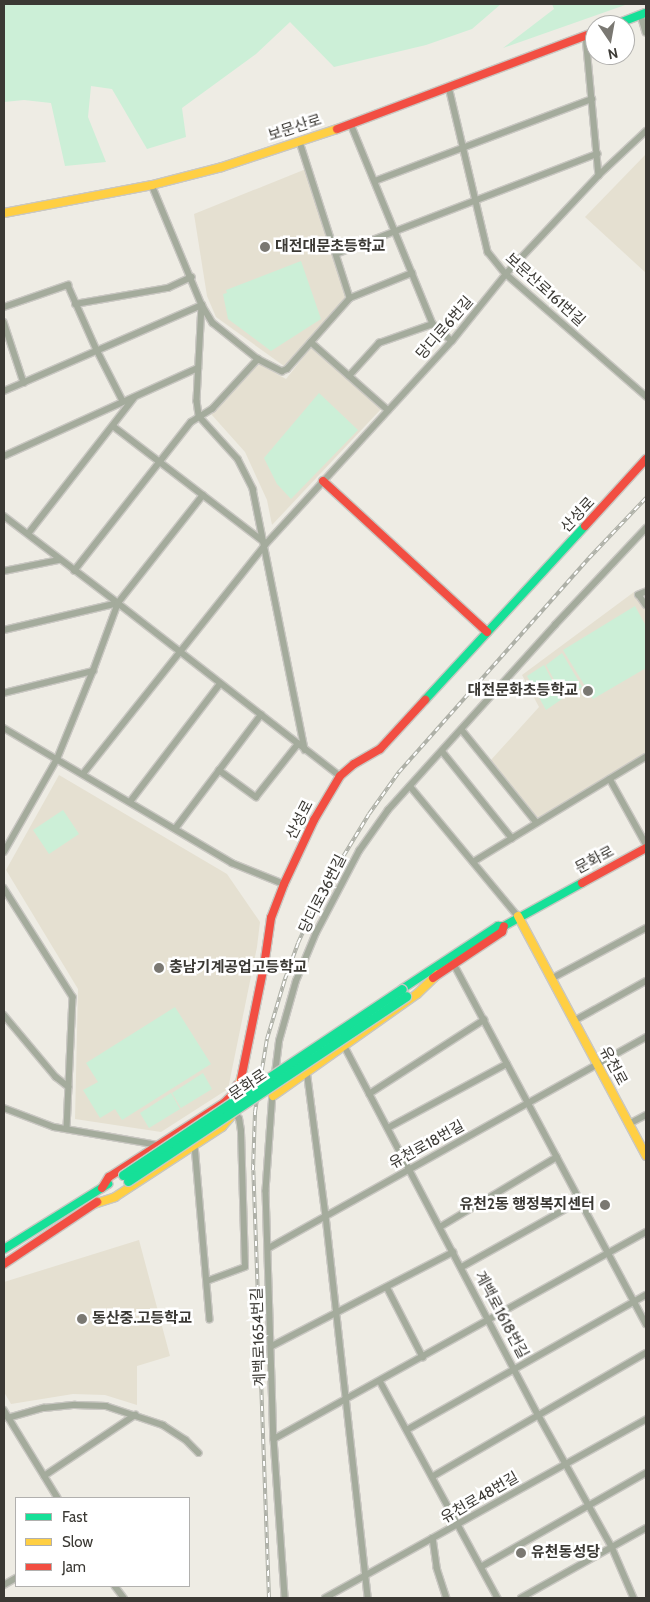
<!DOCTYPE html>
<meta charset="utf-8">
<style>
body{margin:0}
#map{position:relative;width:650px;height:1602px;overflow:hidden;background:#eeece4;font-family:Cabin,"Noto Sans KR",sans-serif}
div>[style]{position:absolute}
.built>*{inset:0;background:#e5e0d1}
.green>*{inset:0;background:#ccefd7}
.roads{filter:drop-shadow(1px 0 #c9c7c2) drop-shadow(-1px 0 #c9c7c2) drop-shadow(0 1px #c9c7c2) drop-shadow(0 -1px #c9c7c2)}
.street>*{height:5.5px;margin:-2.75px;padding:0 2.75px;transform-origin:2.75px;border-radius:2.75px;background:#a4ab9c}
.fast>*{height:8px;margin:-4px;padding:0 4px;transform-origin:4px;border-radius:4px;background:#16e098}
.slow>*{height:8px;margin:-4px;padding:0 4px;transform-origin:4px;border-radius:4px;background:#ffcf43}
.jam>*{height:8px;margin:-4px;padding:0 4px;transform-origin:4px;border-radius:4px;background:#f24e42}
.rail>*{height:4px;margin-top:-2px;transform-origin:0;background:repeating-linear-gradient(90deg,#fff 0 5.5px,#aeb0a7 0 11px);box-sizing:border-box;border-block:1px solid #aeb0a7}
.bridges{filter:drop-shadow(1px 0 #c9c7c2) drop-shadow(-1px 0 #c9c7c2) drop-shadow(0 1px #c9c7c2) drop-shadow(0 -1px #c9c7c2)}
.fast-bridge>*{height:9px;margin:-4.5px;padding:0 4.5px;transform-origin:4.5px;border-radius:4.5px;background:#16e098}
.dots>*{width:14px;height:14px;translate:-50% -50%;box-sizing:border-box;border:2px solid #fff;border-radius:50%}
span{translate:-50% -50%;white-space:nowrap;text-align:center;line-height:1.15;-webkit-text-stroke:5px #fff;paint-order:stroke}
.street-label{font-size:15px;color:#3b3934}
.poi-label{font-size:15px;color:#3b3934;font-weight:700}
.left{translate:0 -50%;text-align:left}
.right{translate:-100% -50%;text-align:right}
.frame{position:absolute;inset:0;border:5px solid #3b3934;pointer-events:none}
.legend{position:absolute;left:15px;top:1497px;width:175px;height:90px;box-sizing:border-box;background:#fff;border:1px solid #b1b0ae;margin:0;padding:6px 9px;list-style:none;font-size:15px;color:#3b3934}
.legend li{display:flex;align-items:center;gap:10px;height:25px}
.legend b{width:25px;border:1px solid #b1b0ae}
.north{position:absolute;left:585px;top:15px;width:50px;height:50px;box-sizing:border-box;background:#fff;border:1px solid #b1b0ae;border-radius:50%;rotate:168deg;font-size:14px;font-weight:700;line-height:20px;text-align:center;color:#3b3934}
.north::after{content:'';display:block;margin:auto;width:18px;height:22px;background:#7a7872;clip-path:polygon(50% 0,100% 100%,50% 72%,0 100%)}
</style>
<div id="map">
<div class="built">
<div style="clip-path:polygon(646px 154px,646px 273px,585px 217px)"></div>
<div style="clip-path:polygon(306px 169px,347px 298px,284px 366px,216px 317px,207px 296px,194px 214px)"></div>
<div style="clip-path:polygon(312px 346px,382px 408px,272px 525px,267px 500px,245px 452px,211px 414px,259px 364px,286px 379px)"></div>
<div style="clip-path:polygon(634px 592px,646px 610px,646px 754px,537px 820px,490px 761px,539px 707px,522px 675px)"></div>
<div style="clip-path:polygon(59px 775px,227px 874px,260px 922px,257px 947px,228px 1089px,161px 1132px,75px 1119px,78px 989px,6px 870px)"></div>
<div style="clip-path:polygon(139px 1240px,170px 1356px,137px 1366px,137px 1405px,105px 1395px,73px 1394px,11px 1404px,4px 1392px,4px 1282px)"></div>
</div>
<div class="green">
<div style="clip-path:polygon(4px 4px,377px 5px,501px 4px,472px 29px,426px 45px,334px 67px,290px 22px,256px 54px,182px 108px,186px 137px,147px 149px,112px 89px,91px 86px,88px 117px,106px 162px,65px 166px,51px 103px,24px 100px,4px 102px)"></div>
<div style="clip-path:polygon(552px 4px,628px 4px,503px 48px,554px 9px)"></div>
<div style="clip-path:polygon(301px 261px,321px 319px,271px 351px,228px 319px,223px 294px,227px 293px,226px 290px)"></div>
<div style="clip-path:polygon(319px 393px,358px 430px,291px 499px,277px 484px,264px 458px)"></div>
<div style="clip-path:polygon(635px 606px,646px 626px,646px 668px,593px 699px,563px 650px)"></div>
<div style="clip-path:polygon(562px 653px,582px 687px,564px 698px,546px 665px)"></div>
<div style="clip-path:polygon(544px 665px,562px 699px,546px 710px,527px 676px)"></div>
<div style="clip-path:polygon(63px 810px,79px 834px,49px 854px,33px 830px)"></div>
<div style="clip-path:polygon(175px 1007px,211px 1064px,122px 1120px,115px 1109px,100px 1118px,83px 1090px,98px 1082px,86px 1063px)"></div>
<div style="clip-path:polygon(203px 1073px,212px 1089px,181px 1108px,172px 1093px)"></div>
<div style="clip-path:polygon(171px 1093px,180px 1109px,149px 1128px,140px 1113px)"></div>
</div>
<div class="roads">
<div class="street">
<div style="left:641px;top:15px;width:18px;rotate:74deg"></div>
<div style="left:586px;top:36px;width:140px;rotate:84.7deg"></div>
<div style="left:449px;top:87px;width:170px;rotate:76.7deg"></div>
<div style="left:488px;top:252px;width:28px;rotate:51deg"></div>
<div style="left:506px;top:274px;width:186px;rotate:41.1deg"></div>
<div style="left:351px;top:124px;width:216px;rotate:67.7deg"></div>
<div style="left:433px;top:324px;width:25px;rotate:42deg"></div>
<div style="left:300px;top:142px;width:164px;rotate:72.2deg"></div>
<div style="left:375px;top:181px;width:232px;rotate:-20.7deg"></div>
<div style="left:152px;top:185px;width:130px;rotate:67.4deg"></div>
<div style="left:202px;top:305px;width:96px;rotate:93deg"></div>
<div style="left:197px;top:401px;width:15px;rotate:82deg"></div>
<div style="left:199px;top:416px;width:58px;rotate:47.8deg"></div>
<div style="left:238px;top:459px;width:34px;rotate:63deg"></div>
<div style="left:253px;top:489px;width:266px;rotate:78.7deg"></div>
<div style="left:336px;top:254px;width:280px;rotate:-21deg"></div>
<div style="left:75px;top:304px;width:94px;rotate:-9.8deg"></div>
<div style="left:168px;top:288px;width:26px;rotate:-25deg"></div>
<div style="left:4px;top:307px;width:68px;rotate:-19deg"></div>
<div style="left:68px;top:285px;width:71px;rotate:66deg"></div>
<div style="left:97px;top:350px;width:57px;rotate:63deg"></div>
<div style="left:4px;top:322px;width:64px;rotate:71.8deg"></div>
<div style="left:311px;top:342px;width:103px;rotate:41.4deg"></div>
<div style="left:349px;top:376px;width:45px;rotate:-47.7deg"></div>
<div style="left:379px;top:343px;width:57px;rotate:-19.4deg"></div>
<div style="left:4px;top:391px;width:216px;rotate:-23.5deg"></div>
<div style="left:202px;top:305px;width:21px;rotate:59deg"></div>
<div style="left:213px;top:323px;width:58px;rotate:38.7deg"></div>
<div style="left:258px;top:359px;width:27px;rotate:27deg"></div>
<div style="left:282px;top:371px;width:5px;rotate:-22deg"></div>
<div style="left:287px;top:369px;width:95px;rotate:-48.4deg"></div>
<div style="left:350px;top:298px;width:67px;rotate:-22deg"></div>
<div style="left:113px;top:426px;width:190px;rotate:37.5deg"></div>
<div style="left:4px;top:456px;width:213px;rotate:-24.4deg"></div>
<div style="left:4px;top:516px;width:143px;rotate:37.3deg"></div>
<div style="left:28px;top:534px;width:172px;rotate:-52.1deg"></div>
<div style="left:4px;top:571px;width:56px;rotate:-11.3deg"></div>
<div style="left:74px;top:571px;width:189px;rotate:-51.9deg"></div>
<div style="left:191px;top:422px;width:25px;rotate:-32deg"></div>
<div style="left:212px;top:409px;width:68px;rotate:-47.4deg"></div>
<div style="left:646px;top:592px;width:8px;rotate:157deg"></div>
<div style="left:639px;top:595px;width:12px;rotate:55deg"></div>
<div style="left:4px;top:630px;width:117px;rotate:-13.3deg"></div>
<div style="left:118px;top:603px;width:281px;rotate:37.9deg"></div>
<div style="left:4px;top:693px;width:92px;rotate:-13.9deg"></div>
<div style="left:4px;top:728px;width:265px;rotate:30.6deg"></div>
<div style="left:232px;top:863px;width:56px;rotate:22deg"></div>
<div style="left:462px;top:730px;width:119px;rotate:51.1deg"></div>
<div style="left:442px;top:751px;width:112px;rotate:51.2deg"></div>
<div style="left:219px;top:770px;width:46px;rotate:36.1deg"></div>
<div style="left:256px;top:797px;width:68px;rotate:-51.6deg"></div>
<div style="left:83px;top:774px;width:293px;rotate:-51.5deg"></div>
<div style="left:265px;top:545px;width:277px;rotate:-47.5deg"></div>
<div style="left:452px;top:341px;width:86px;rotate:-51.1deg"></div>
<div style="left:506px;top:274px;width:136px;rotate:-46.8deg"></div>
<div style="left:599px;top:175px;width:64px;rotate:-43.1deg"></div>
<div style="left:610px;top:779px;width:74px;rotate:61deg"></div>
<div style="left:410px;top:786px;width:169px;rotate:50.3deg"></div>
<div style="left:130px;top:802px;width:148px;rotate:-52.7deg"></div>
<div style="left:175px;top:829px;width:143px;rotate:-53deg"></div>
<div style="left:4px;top:852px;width:107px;rotate:-60.3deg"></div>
<div style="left:57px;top:759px;width:95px;rotate:-67.8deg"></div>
<div style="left:93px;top:671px;width:72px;rotate:-69.8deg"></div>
<div style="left:118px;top:603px;width:137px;rotate:-51.8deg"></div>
<div style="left:473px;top:862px;width:202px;rotate:-31.3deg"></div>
<div style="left:4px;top:888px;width:129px;rotate:57.7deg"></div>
<div style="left:73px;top:997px;width:132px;rotate:92.6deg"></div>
<div style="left:454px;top:964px;width:408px;rotate:61.9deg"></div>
<div style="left:551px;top:979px;width:108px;rotate:-28.2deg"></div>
<div style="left:4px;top:1015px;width:81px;rotate:50deg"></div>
<div style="left:56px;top:1077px;width:16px;rotate:38deg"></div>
<div style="left:574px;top:1021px;width:82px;rotate:-29.1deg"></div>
<div style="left:344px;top:1045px;width:417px;rotate:62.3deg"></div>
<div style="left:538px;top:1414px;width:152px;rotate:60.9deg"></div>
<div style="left:612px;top:1547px;width:56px;rotate:66.7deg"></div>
<div style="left:307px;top:1070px;width:147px;rotate:82.6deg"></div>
<div style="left:326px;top:1216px;width:384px;rotate:83.7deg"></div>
<div style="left:275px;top:1074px;width:33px;rotate:-83deg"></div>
<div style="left:279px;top:1041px;width:62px;rotate:-74.2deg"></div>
<div style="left:296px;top:981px;width:52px;rotate:-67.4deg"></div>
<div style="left:316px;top:933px;width:93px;rotate:-62.3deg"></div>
<div style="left:359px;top:851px;width:50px;rotate:-54.7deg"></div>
<div style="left:388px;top:810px;width:249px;rotate:-47.9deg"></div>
<div style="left:555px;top:625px;width:133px;rotate:-46.8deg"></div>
<div style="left:273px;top:1093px;width:98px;rotate:94.1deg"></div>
<div style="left:266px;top:1191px;width:248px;rotate:88.2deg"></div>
<div style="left:274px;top:1439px;width:159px;rotate:86deg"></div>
<div style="left:369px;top:1094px;width:137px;rotate:-32.8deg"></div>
<div style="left:4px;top:1108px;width:53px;rotate:20.8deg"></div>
<div style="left:54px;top:1127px;width:106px;rotate:9.8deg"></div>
<div style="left:629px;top:1124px;width:19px;rotate:-28deg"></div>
<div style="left:388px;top:1128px;width:135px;rotate:-28.3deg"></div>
<div style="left:195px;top:1145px;width:175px;rotate:85.1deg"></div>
<div style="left:440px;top:1227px;width:136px;rotate:-30.9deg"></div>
<div style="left:269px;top:1248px;width:432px;rotate:-29.2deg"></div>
<div style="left:462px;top:1267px;width:135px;rotate:-29.2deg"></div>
<div style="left:207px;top:1281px;width:40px;rotate:-20.2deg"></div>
<div style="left:245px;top:1267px;width:136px;rotate:-91.7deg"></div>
<div style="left:241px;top:1131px;width:12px;rotate:-99deg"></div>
<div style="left:239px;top:1119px;width:10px;rotate:-127deg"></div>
<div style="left:387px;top:1287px;width:79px;rotate:62.8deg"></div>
<div style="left:272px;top:1346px;width:204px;rotate:-27.4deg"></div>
<div style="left:380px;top:1381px;width:247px;rotate:61.5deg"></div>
<div style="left:4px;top:1410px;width:103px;rotate:58.5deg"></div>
<div style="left:8px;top:1418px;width:37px;rotate:-16deg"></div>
<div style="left:44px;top:1408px;width:31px;rotate:-6deg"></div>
<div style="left:75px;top:1405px;width:31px;rotate:2deg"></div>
<div style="left:106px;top:1406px;width:60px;rotate:18.4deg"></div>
<div style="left:163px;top:1425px;width:27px;rotate:33deg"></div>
<div style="left:186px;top:1440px;width:18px;rotate:45deg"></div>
<div style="left:407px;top:1430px;width:274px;rotate:-29.5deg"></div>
<div style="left:274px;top:1439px;width:426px;rotate:-29.1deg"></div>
<div style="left:44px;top:1476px;width:110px;rotate:-33.8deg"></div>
<div style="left:432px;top:1477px;width:247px;rotate:-30.1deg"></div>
<div style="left:433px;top:1538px;width:30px;rotate:82deg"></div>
<div style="left:437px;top:1568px;width:32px;rotate:72deg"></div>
<div style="left:481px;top:1567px;width:190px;rotate:-29.7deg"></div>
<div style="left:4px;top:1585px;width:14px;rotate:-30deg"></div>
<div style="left:115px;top:1586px;width:15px;rotate:53deg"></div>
<div style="left:325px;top:1598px;width:368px;rotate:-29.1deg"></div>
<div style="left:521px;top:1598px;width:143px;rotate:-29.2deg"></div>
</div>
<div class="fast">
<div style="left:614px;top:25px;width:34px;rotate:-21deg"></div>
<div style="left:425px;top:700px;width:236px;rotate:-47.4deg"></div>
<div style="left:402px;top:989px;width:115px;rotate:-33.3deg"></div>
<div style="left:498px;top:926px;width:6px"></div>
<div style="left:504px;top:926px;width:89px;rotate:-28.9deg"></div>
<div style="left:4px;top:1249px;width:123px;rotate:-32deg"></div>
</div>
<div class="slow">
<div style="left:4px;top:213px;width:151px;rotate:-10.7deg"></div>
<div style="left:152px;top:185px;width:72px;rotate:-14.4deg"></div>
<div style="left:222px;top:167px;width:121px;rotate:-18.3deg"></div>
<div style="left:518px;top:916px;width:272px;rotate:61.9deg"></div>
<div style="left:273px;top:1096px;width:176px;rotate:-35.3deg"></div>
<div style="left:417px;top:994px;width:28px;rotate:-44deg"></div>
<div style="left:94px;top:1204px;width:22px;rotate:-18deg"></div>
<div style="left:115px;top:1197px;width:128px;rotate:-33.2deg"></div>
<div style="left:222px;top:1127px;width:20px;rotate:-49deg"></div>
<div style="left:235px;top:1112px;width:34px;rotate:-80deg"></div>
</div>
<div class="jam">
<div style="left:337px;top:129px;width:276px;rotate:-20.6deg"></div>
<div style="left:323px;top:481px;width:223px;rotate:42.6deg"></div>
<div style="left:585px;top:526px;width:91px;rotate:-47.7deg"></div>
<div style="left:582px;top:883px;width:73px;rotate:-28.7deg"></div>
<div style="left:433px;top:978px;width:83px;rotate:-33.7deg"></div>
<div style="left:502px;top:932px;width:6px;rotate:-72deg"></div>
<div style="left:241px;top:1079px;width:115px;rotate:-78.5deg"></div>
<div style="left:264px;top:966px;width:49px;rotate:-81.7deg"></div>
<div style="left:271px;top:918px;width:36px;rotate:-69deg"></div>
<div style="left:284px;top:884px;width:71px;rotate:-64.9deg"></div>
<div style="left:314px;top:820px;width:51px;rotate:-59.4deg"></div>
<div style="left:340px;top:776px;width:18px;rotate:-41deg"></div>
<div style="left:354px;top:764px;width:30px;rotate:-30deg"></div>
<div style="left:380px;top:749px;width:67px;rotate:-47.4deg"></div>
<div style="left:102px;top:1188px;width:13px;rotate:-58deg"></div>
<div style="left:109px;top:1177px;width:137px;rotate:-32.8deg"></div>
<div style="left:224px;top:1103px;width:11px;rotate:-45deg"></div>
<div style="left:232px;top:1095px;width:11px;rotate:-63deg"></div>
<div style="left:4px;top:1264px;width:112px;rotate:-33.7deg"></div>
</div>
</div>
<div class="rail">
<div style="left:269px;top:1598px;width:428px;rotate:-92.1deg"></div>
<div style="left:253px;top:1170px;width:58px;rotate:-88deg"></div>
<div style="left:255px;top:1112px;width:74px;rotate:-80.7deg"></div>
<div style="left:267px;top:1039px;width:63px;rotate:-73.3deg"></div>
<div style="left:285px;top:979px;width:38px;rotate:-70deg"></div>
<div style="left:298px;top:943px;width:55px;rotate:-65.3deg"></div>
<div style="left:321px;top:893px;width:92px;rotate:-58.7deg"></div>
<div style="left:369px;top:814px;width:52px;rotate:-54.5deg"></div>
<div style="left:399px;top:772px;width:286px;rotate:-48.4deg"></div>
<div style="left:589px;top:558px;width:83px;rotate:-46.5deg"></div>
</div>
<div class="bridges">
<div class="fast-bridge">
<div style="left:123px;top:1175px;width:335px;rotate:-33.7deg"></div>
<div style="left:128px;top:1181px;width:334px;rotate:-33.6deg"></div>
</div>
</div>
<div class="dots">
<div style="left:265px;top:247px;background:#7a7872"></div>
<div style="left:588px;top:691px;background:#7a7872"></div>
<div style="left:159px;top:968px;background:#7a7872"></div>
<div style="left:605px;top:1205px;background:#7a7872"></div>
<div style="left:82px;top:1319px;background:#7a7872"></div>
<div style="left:521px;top:1553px;background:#7a7872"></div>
</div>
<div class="street-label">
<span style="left:295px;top:128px;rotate:-18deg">보문산로</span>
<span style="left:545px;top:290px;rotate:42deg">보문산로161번길</span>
<span style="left:445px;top:328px;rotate:-49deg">당디로6번길</span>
<span style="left:578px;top:515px;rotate:-47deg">산성로</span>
<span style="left:300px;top:820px;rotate:-63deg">산성로</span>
<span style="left:595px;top:860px;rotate:-28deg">문화로</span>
<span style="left:323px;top:894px;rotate:-63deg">당디로36번길</span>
<span style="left:613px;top:1066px;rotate:62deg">유천로</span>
<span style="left:248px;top:1085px;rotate:-34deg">문화로</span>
<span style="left:427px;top:1145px;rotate:-29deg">유천로18번길</span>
<span style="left:501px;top:1315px;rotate:62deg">계백로1618번길</span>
<span style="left:259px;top:1337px;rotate:-92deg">계백로1654번길</span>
<span style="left:480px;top:1498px;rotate:-30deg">유천로48번길</span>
</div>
<div class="poi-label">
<span class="left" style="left:275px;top:247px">대전대문초등학교</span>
<span class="right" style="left:578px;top:691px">대전문화초등학교</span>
<span class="left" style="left:169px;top:968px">충남기계공업고등학교</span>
<span class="right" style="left:595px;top:1205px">유천2동 행정복지센터</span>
<span class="left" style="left:92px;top:1319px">동산중.고등학교</span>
<span class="left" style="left:531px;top:1553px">유천동성당</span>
</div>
<div class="frame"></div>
<ul class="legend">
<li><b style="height:6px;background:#16e098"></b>Fast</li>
<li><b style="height:6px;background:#ffcf43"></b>Slow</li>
<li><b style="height:6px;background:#f24e42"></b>Jam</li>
</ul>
<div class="north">N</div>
</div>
